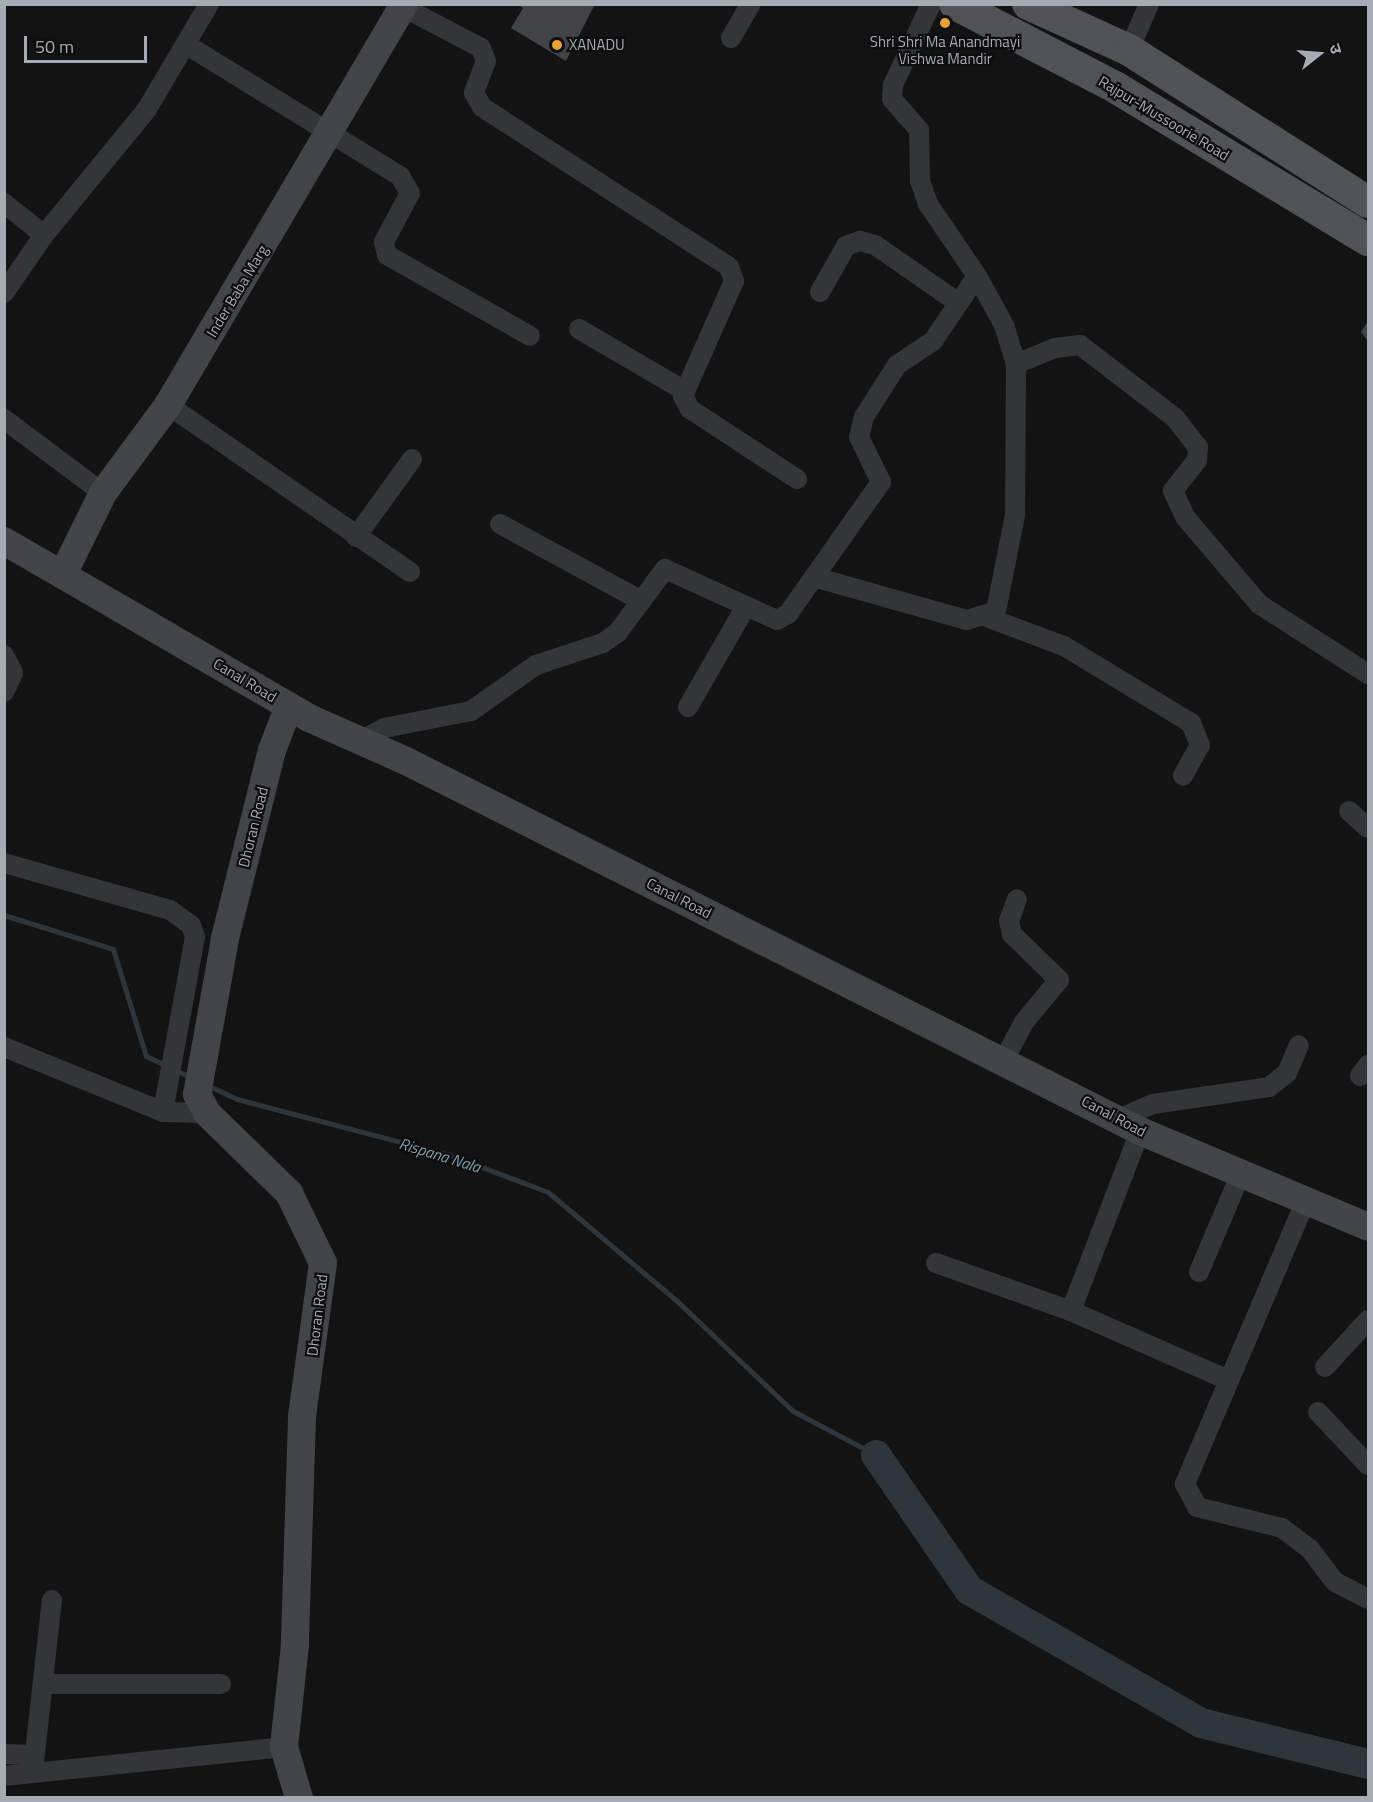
<!DOCTYPE html>
<meta charset="utf-8">
<style>
body{margin:0}
#map{position:relative;width:1373px;height:1802px;overflow:hidden;background:#131314;font-family:"Titillium Web","Noto Sans Devanagari",sans-serif}
div>[style]{position:absolute}
.stream>*{height:5px;margin:-2.5px;padding:0 2.5px;transform-origin:2.5px;border-radius:2.5px;background:#2d363c}
.river>*{height:30px;margin:-15px;padding:0 15px;transform-origin:15px;border-radius:15px;background:#2d363c}
.building>*{inset:0;background:#424347}
.street>*{height:20px;margin:-10px;padding:0 10px;transform-origin:10px;border-radius:10px;background:#343539}
.secondary>*{height:28px;margin:-14px;padding:0 14px;transform-origin:14px;border-radius:14px;background:#424449}
.primary>*{height:32px;margin:-16px;padding:0 16px;transform-origin:16px;border-radius:16px;background:#505258}
.dots>*{width:16px;height:16px;translate:-50% -50%;box-sizing:border-box;border:3px solid #0e0e0f;border-radius:50%}
span{translate:-50% -50%;white-space:nowrap;text-align:center;line-height:1.15;-webkit-text-stroke:4.5px #0e0e0f;paint-order:stroke}
.poi-label{font-size:15px;color:#a5abb4}
.left{translate:0 -50%;text-align:left}
.street-label{font-size:15px;color:#a5abb4}
.water-label{font-size:16px;color:#7d9bae;font-style:italic}
.frame{position:absolute;inset:0;border:6px solid #a5abb4;pointer-events:none}
.north{position:absolute;left:1289px;top:24px;width:60px;height:60px;-webkit-text-stroke:4px #0e0e0f;paint-order:stroke;rotate:73deg;font-size:16px;font-weight:700;line-height:24px;text-align:center;color:#a5abb4}
.north::after{content:'';display:block;margin:auto;width:21px;height:27px;background:#a5abb4;clip-path:polygon(50% 0,100% 100%,50% 72%,0 100%)}
.scale{position:absolute;left:24px;top:36px;width:123px;height:27px;box-sizing:border-box;border:3px solid #a5abb4;border-top:0;padding-left:8px;font-size:18px;line-height:21px;white-space:nowrap;color:#a5abb4;-webkit-text-stroke:4px #0e0e0f;paint-order:stroke}
</style>
<div id="map">
<div class="stream">
<div style="left:4px;top:915px;width:114px;rotate:17.3deg"></div>
<div style="left:113px;top:949px;width:112px;rotate:72.9deg"></div>
<div style="left:146px;top:1056px;width:49px;rotate:25.5deg"></div>
<div style="left:207px;top:1085px;width:33px;rotate:25deg"></div>
<div style="left:237px;top:1099px;width:217px;rotate:14.7deg"></div>
<div style="left:447px;top:1154px;width:108px;rotate:20.6deg"></div>
<div style="left:548px;top:1192px;width:170px;rotate:40.2deg"></div>
<div style="left:678px;top:1302px;width:158px;rotate:43.5deg"></div>
<div style="left:793px;top:1411px;width:94px;rotate:27.9deg"></div>
</div>
<div class="river">
<div style="left:876px;top:1455px;width:164px;rotate:55.4deg"></div>
<div style="left:969px;top:1590px;width:267px;rotate:29.8deg"></div>
<div style="left:1201px;top:1723px;width:172px;rotate:13.8deg"></div>
</div>
<div class="building">
<div style="clip-path:polygon(517px 4px,595px 4px,566px 61px,511px 28px,523px 8px)"></div>
<div style="clip-path:polygon(1368px 321px,1368px 341px,1361px 332px)"></div>
</div>
<div class="street">
<div style="left:403px;top:7px;width:88px;rotate:27.7deg"></div>
<div style="left:481px;top:48px;width:14px;rotate:69deg"></div>
<div style="left:486px;top:61px;width:34px;rotate:111deg"></div>
<div style="left:474px;top:93px;width:16px;rotate:60deg"></div>
<div style="left:482px;top:107px;width:294px;rotate:32.9deg"></div>
<div style="left:729px;top:267px;width:15px;rotate:70deg"></div>
<div style="left:734px;top:281px;width:126px;rotate:113.9deg"></div>
<div style="left:683px;top:396px;width:15px;rotate:62deg"></div>
<div style="left:690px;top:409px;width:128px;rotate:33.2deg"></div>
<div style="left:731px;top:38px;width:39px;rotate:-60deg"></div>
<div style="left:187px;top:45px;width:250px;rotate:31.6deg"></div>
<div style="left:400px;top:176px;width:20px;rotate:60deg"></div>
<div style="left:410px;top:193px;width:55px;rotate:118deg"></div>
<div style="left:384px;top:242px;width:13px;rotate:77deg"></div>
<div style="left:387px;top:255px;width:164px;rotate:29.5deg"></div>
<div style="left:1129px;top:50px;width:50px;rotate:-66.5deg"></div>
<div style="left:4px;top:203px;width:51px;rotate:38.7deg"></div>
<div style="left:44px;top:235px;width:70px;rotate:124.6deg"></div>
<div style="left:44px;top:235px;width:163px;rotate:-50.7deg"></div>
<div style="left:147px;top:109px;width:122px;rotate:-59.4deg"></div>
<div style="left:820px;top:292px;width:53px;rotate:-60.5deg"></div>
<div style="left:846px;top:246px;width:15px;rotate:-20deg"></div>
<div style="left:860px;top:241px;width:16px;rotate:15deg"></div>
<div style="left:875px;top:245px;width:100px;rotate:34.8deg"></div>
<div style="left:579px;top:329px;width:121px;rotate:30.4deg"></div>
<div style="left:1016px;top:364px;width:42px;rotate:-22.3deg"></div>
<div style="left:1055px;top:348px;width:25px;rotate:-7deg"></div>
<div style="left:1080px;top:345px;width:120px;rotate:37.5deg"></div>
<div style="left:1175px;top:418px;width:37px;rotate:52deg"></div>
<div style="left:1198px;top:447px;width:13px;rotate:94deg"></div>
<div style="left:1197px;top:460px;width:39px;rotate:128deg"></div>
<div style="left:1173px;top:491px;width:29px;rotate:65deg"></div>
<div style="left:1185px;top:517px;width:114px;rotate:49.6deg"></div>
<div style="left:1259px;top:604px;width:130px;rotate:32.7deg"></div>
<div style="left:168px;top:405px;width:294px;rotate:34.6deg"></div>
<div style="left:4px;top:419px;width:124px;rotate:36.8deg"></div>
<div style="left:500px;top:524px;width:159px;rotate:28.5deg"></div>
<div style="left:356px;top:537px;width:96px;rotate:-54.3deg"></div>
<div style="left:814px;top:577px;width:116px;rotate:-54.8deg"></div>
<div style="left:881px;top:482px;width:50px;rotate:-116.1deg"></div>
<div style="left:859px;top:437px;width:21px;rotate:-76deg"></div>
<div style="left:864px;top:417px;width:62px;rotate:-57.6deg"></div>
<div style="left:897px;top:365px;width:43px;rotate:-33.7deg"></div>
<div style="left:933px;top:341px;width:78px;rotate:-55.9deg"></div>
<div style="left:989px;top:618px;width:80px;rotate:20.5deg"></div>
<div style="left:1064px;top:646px;width:149px;rotate:31.2deg"></div>
<div style="left:1191px;top:723px;width:24px;rotate:68deg"></div>
<div style="left:1200px;top:745px;width:35px;rotate:119deg"></div>
<div style="left:4px;top:655px;width:20px;rotate:63deg"></div>
<div style="left:13px;top:673px;width:21px;rotate:115deg"></div>
<div style="left:688px;top:707px;width:116px;rotate:-60.1deg"></div>
<div style="left:360px;top:741px;width:27px;rotate:-28deg"></div>
<div style="left:384px;top:728px;width:89px;rotate:-11.1deg"></div>
<div style="left:471px;top:711px;width:80px;rotate:-35.3deg"></div>
<div style="left:536px;top:665px;width:71px;rotate:-18.2deg"></div>
<div style="left:603px;top:643px;width:19px;rotate:-36deg"></div>
<div style="left:618px;top:632px;width:79px;rotate:-53.3deg"></div>
<div style="left:665px;top:569px;width:123px;rotate:24.5deg"></div>
<div style="left:777px;top:620px;width:13px;rotate:-29deg"></div>
<div style="left:788px;top:614px;width:45px;rotate:-54.9deg"></div>
<div style="left:814px;top:577px;width:159px;rotate:15.7deg"></div>
<div style="left:967px;top:620px;width:30px;rotate:-17deg"></div>
<div style="left:996px;top:611px;width:98px;rotate:-78.8deg"></div>
<div style="left:1015px;top:515px;width:151px;rotate:-89.6deg"></div>
<div style="left:1016px;top:364px;width:39px;rotate:-107deg"></div>
<div style="left:1005px;top:327px;width:58px;rotate:-118.8deg"></div>
<div style="left:977px;top:276px;width:87px;rotate:-124.2deg"></div>
<div style="left:928px;top:204px;width:24px;rotate:-109deg"></div>
<div style="left:920px;top:181px;width:51px;rotate:-91.1deg"></div>
<div style="left:919px;top:130px;width:41px;rotate:-131.1deg"></div>
<div style="left:892px;top:99px;width:14px;rotate:-86deg"></div>
<div style="left:893px;top:85px;width:89px;rotate:-64.9deg"></div>
<div style="left:1349px;top:811px;width:25px;rotate:42deg"></div>
<div style="left:4px;top:863px;width:173px;rotate:15.8deg"></div>
<div style="left:170px;top:910px;width:26px;rotate:36deg"></div>
<div style="left:191px;top:925px;width:13px;rotate:72deg"></div>
<div style="left:195px;top:937px;width:178px;rotate:100.4deg"></div>
<div style="left:4px;top:1047px;width:172px;rotate:22.2deg"></div>
<div style="left:163px;top:1112px;width:44px;rotate:1.3deg"></div>
<div style="left:1004px;top:1060px;width:43px;rotate:-62.2deg"></div>
<div style="left:1024px;top:1022px;width:55px;rotate:-50.2deg"></div>
<div style="left:1059px;top:980px;width:66px;rotate:-135.6deg"></div>
<div style="left:1012px;top:934px;width:13px;rotate:-103deg"></div>
<div style="left:1009px;top:921px;width:23px;rotate:-70deg"></div>
<div style="left:1360px;top:1076px;width:14px;rotate:-54deg"></div>
<div style="left:1119px;top:1119px;width:37px;rotate:-24deg"></div>
<div style="left:1153px;top:1104px;width:117px;rotate:-8.3deg"></div>
<div style="left:1269px;top:1087px;width:23px;rotate:-38deg"></div>
<div style="left:1287px;top:1073px;width:30px;rotate:-67deg"></div>
<div style="left:1140px;top:1131px;width:193px;rotate:111deg"></div>
<div style="left:1071px;top:1311px;width:171px;rotate:23.7deg"></div>
<div style="left:1306px;top:1200px;width:309px;rotate:113.1deg"></div>
<div style="left:1185px;top:1484px;width:26px;rotate:62deg"></div>
<div style="left:1197px;top:1507px;width:88px;rotate:13.9deg"></div>
<div style="left:1282px;top:1528px;width:35px;rotate:37deg"></div>
<div style="left:1310px;top:1549px;width:41px;rotate:52.9deg"></div>
<div style="left:1335px;top:1582px;width:37px;rotate:27deg"></div>
<div style="left:936px;top:1263px;width:143px;rotate:19.6deg"></div>
<div style="left:1199px;top:1272px;width:108px;rotate:-67deg"></div>
<div style="left:1325px;top:1367px;width:64px;rotate:-47.5deg"></div>
<div style="left:1318px;top:1412px;width:73px;rotate:46.7deg"></div>
<div style="left:45px;top:1684px;width:176px"></div>
<div style="left:4px;top:1754px;width:30px;rotate:2deg"></div>
<div style="left:33px;top:1771px;width:172px;rotate:-83.7deg"></div>
<div style="left:4px;top:1776px;width:281px;rotate:-5.9deg"></div>
</div>
<div class="secondary">
<div style="left:4px;top:541px;width:353px;rotate:30.1deg"></div>
<div style="left:309px;top:718px;width:104px;rotate:23.9deg"></div>
<div style="left:404px;top:760px;width:824px;rotate:26.75deg"></div>
<div style="left:1140px;top:1131px;width:247px;rotate:22.8deg"></div>
<div style="left:64px;top:572px;width:88px;rotate:-63.7deg"></div>
<div style="left:103px;top:493px;width:109px;rotate:-53.5deg"></div>
<div style="left:168px;top:405px;width:465px;rotate:-59.5deg"></div>
<div style="left:289px;top:706px;width:47px;rotate:111.1deg"></div>
<div style="left:272px;top:750px;width:195px;rotate:104deg"></div>
<div style="left:225px;top:939px;width:158px;rotate:100.2deg"></div>
<div style="left:197px;top:1094px;width:21px;rotate:62deg"></div>
<div style="left:207px;top:1113px;width:115px;rotate:44.3deg"></div>
<div style="left:289px;top:1193px;width:78px;rotate:64.1deg"></div>
<div style="left:323px;top:1263px;width:155px;rotate:97.8deg"></div>
<div style="left:302px;top:1417px;width:228px;rotate:91.8deg"></div>
<div style="left:295px;top:1645px;width:103px;rotate:96.2deg"></div>
<div style="left:284px;top:1747px;width:53px;rotate:73.6deg"></div>
</div>
<div class="primary">
<div style="left:955px;top:4px;width:180px;rotate:27.4deg"></div>
<div style="left:1115px;top:87px;width:296px;rotate:31.2deg"></div>
<div style="left:1028px;top:4px;width:111px;rotate:24.5deg"></div>
<div style="left:1129px;top:50px;width:283px;rotate:32.5deg"></div>
</div>
<div class="dots">
<div style="left:945px;top:23px;background:#eaa035"></div>
<div style="left:557px;top:45px;background:#eaa035"></div>
</div>
<div class="poi-label">
<span style="left:945px;top:50px">Shri Shri Ma Anandmayi<br>Vishwa Mandir</span>
<span class="left" style="left:569px;top:45px">XANADU</span>
</div>
<div class="street-label">
<span style="left:1164px;top:118px;rotate:31deg">Rajpur-Mussoorie Road</span>
<span style="left:237px;top:291px;rotate:-59deg">Inder Baba Marg</span>
<span style="left:245px;top:680px;rotate:31deg">Canal Road</span>
<span style="left:253px;top:827px;rotate:-76deg">Dhoran Road</span>
<span style="left:679px;top:898px;rotate:27deg">Canal Road</span>
<span style="left:1114px;top:1116px;rotate:28deg">Canal Road</span>
<span style="left:317px;top:1315px;rotate:-83deg">Dhoran Road</span>
</div>
<div class="water-label">
<span style="left:440px;top:1155px;rotate:17deg">Rispana Nala</span>
</div>
<div class="frame"></div>
<div class="north">उ</div>
<div class="scale">50 m</div>
</div>
